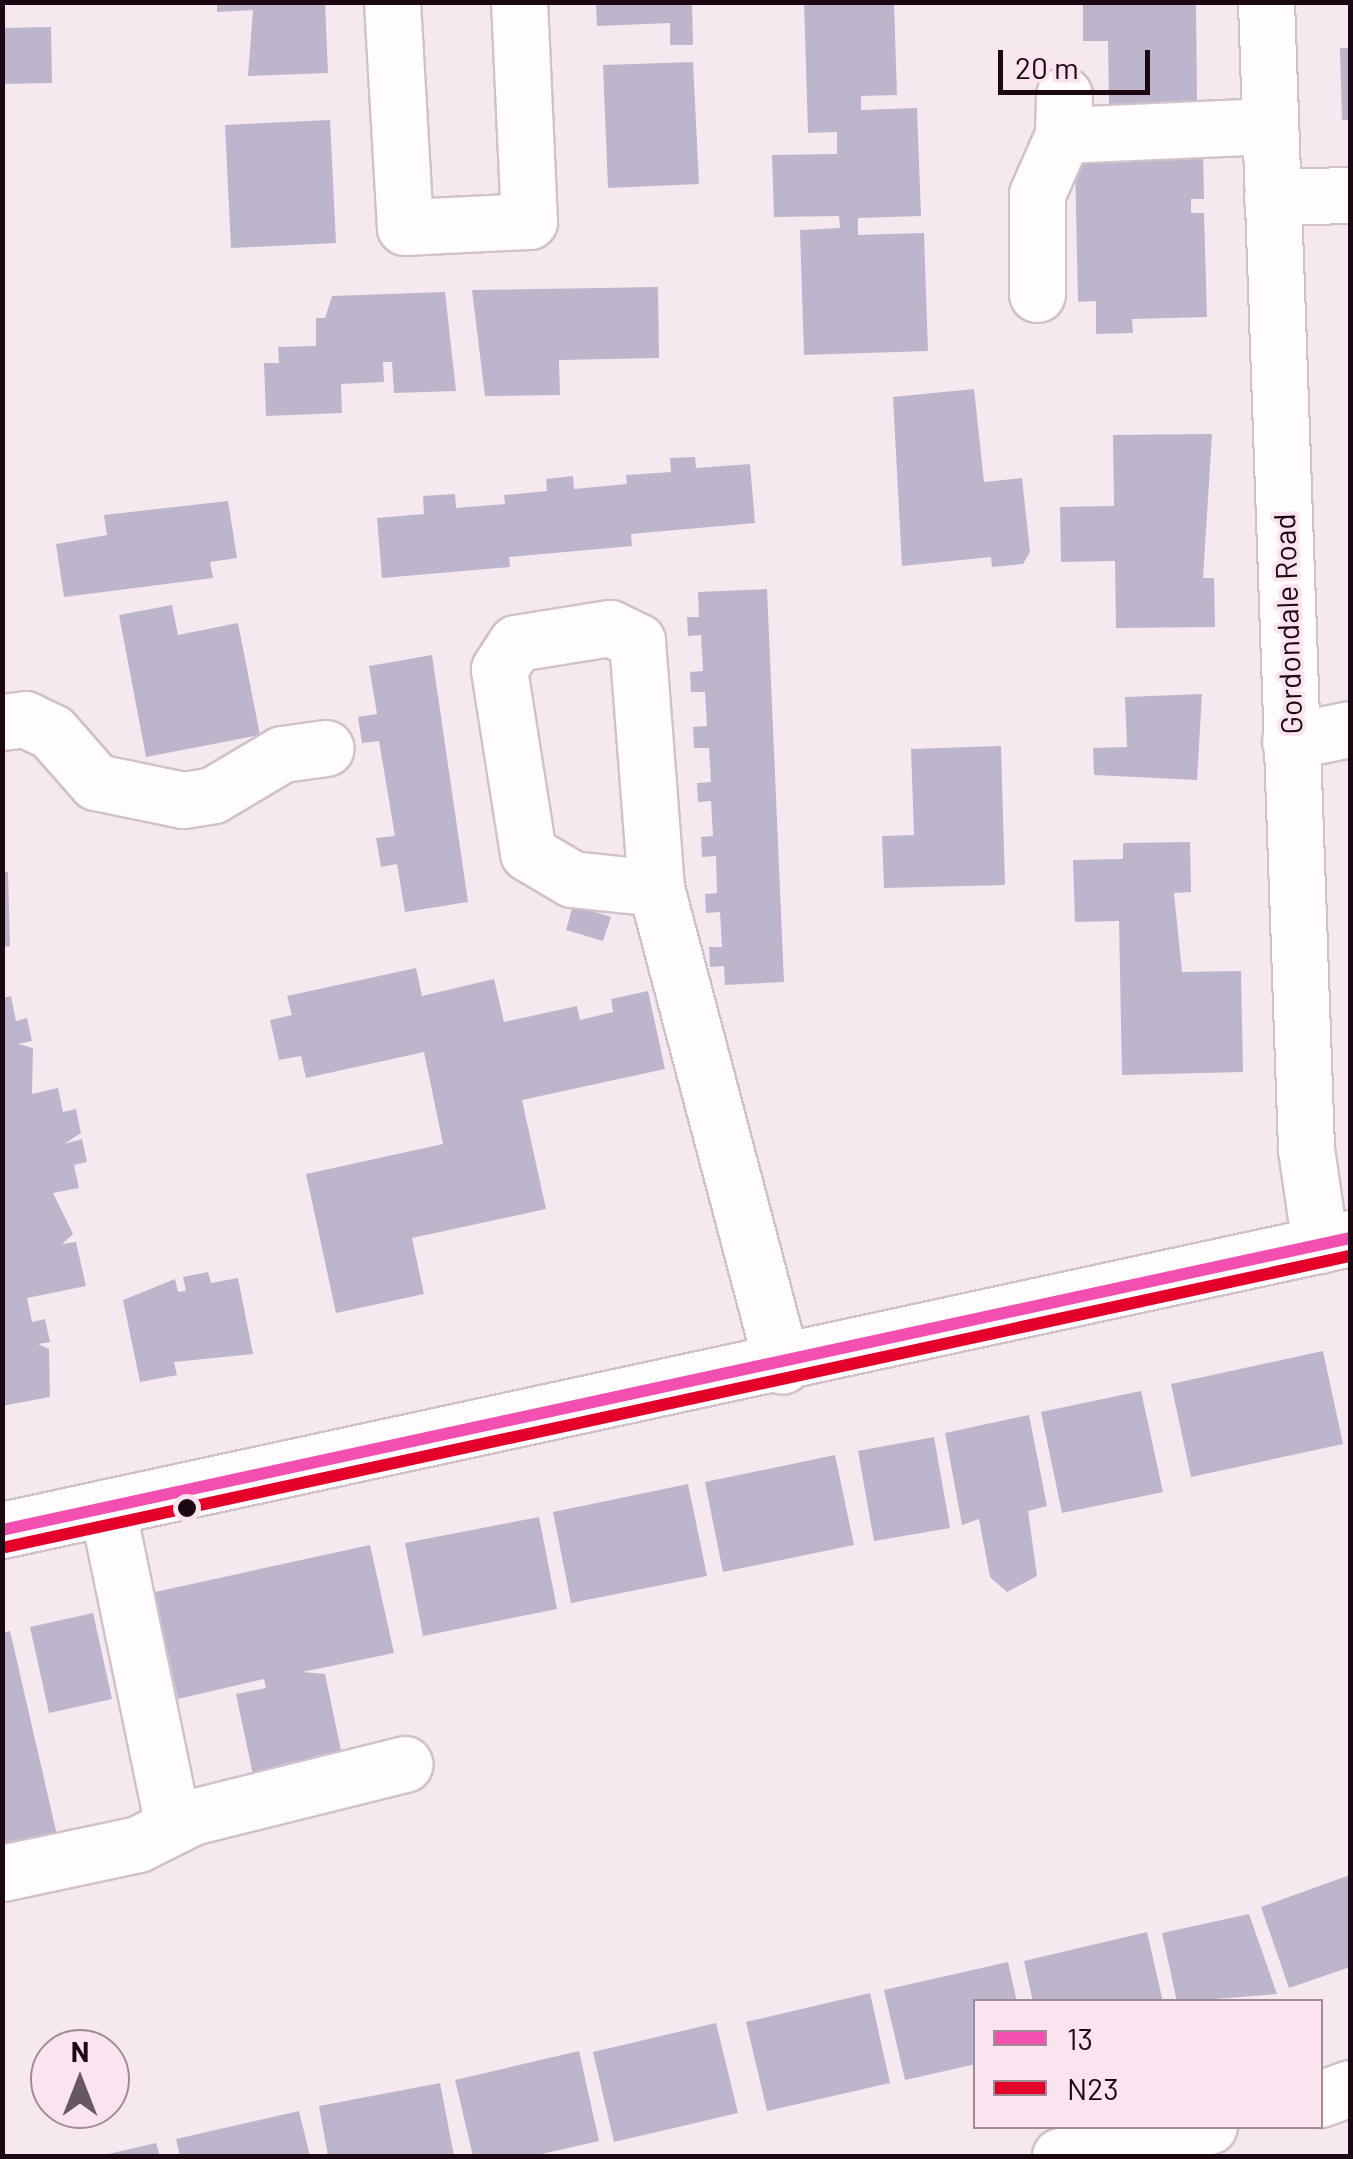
<!DOCTYPE html>
<style>
body{margin:0}
#map{position:relative;width:1353px;height:2159px;overflow:hidden;background:#f5e9ef;font-family:Barlow,sans-serif}
div>[style]{position:absolute}
.building>*{inset:0;background:#bdb5cc}
.roads{filter:drop-shadow(2px 0 #d1c1c9) drop-shadow(-2px 0 #d1c1c9) drop-shadow(0 2px #d1c1c9) drop-shadow(0 -2px #d1c1c9)}
.minor>*{height:55px;margin:-27.5px;padding:0 27.5px;transform-origin:27.5px;border-radius:27.5px;background:#fefcfd}
.bus-1>*{height:12px;margin:-6px;padding:0 6px;transform-origin:6px;border-radius:6px;background:#f24fb0}
.bus-2>*{height:12px;margin:-6px;padding:0 6px;transform-origin:6px;border-radius:6px;background:#e4002b}
.dots>*{width:28px;height:28px;translate:-50% -50%;box-sizing:border-box;border:5px solid #fbe3ef;border-radius:50%}
span{translate:-50% -50%;white-space:nowrap;text-align:center;line-height:1.15;-webkit-text-stroke:8px #fbe3ef;paint-order:stroke}
.street-label{font-size:30px;color:#1b0813}
.frame{position:absolute;inset:0;border:5px solid #1b0813;pointer-events:none}
.legend{position:absolute;left:973px;top:1999px;width:350px;height:130px;box-sizing:border-box;background:#fbe3ef;border:2px solid #a18b97;margin:0;padding:12px 18px;list-style:none;font-size:30px;color:#1b0813}
.legend li{display:flex;align-items:center;gap:20px;height:50px}
.legend b{width:50px;border:2px solid #a18b97}
.north{position:absolute;left:30px;top:2029px;width:100px;height:100px;box-sizing:border-box;background:#fbe3ef;border:2px solid #a18b97;border-radius:50%;rotate:0deg;font-size:28px;font-weight:700;line-height:40px;text-align:center;color:#1b0813}
.north::after{content:'';display:block;margin:auto;width:35px;height:45px;background:#675760;clip-path:polygon(50% 0,100% 100%,50% 72%,0 100%)}
.scale{position:absolute;left:998px;top:50px;width:152px;height:45px;box-sizing:border-box;border:5px solid #1b0813;border-top:0;padding-left:12px;font-size:30px;line-height:35px;white-space:nowrap;color:#1b0813;-webkit-text-stroke:8px #fbe3ef;paint-order:stroke}
</style>
<div id="map">
<div class="building">
<div style="clip-path:polygon(217px 2px,325px 2px,328px 73px,248px 76px,253px 10px,217px 12px)"></div>
<div style="clip-path:polygon(596px 2px,692px 2px,693px 45px,670px 45px,670px 23px,597px 26px)"></div>
<div style="clip-path:polygon(804px 2px,894px 2px,897px 95px,861px 96px,861px 110px,917px 108px,921px 216px,858px 218px,858px 235px,924px 233px,928px 351px,804px 355px,800px 230px,840px 228px,839px 216px,774px 217px,772px 155px,837px 154px,837px 132px,808px 133px)"></div>
<div style="clip-path:polygon(1083px 2px,1196px 2px,1197px 103px,1109px 105px,1108px 41px,1083px 41px)"></div>
<div style="clip-path:polygon(51px 27px,52px 83px,2px 84px,2px 28px)"></div>
<div style="clip-path:polygon(1340px 48px,1350px 48px,1350px 120px,1342px 120px)"></div>
<div style="clip-path:polygon(693px 62px,699px 184px,608px 188px,603px 65px)"></div>
<div style="clip-path:polygon(330px 120px,336px 243px,231px 248px,225px 125px)"></div>
<div style="clip-path:polygon(1203px 148px,1204px 199px,1191px 199px,1191px 213px,1204px 213px,1207px 317px,1132px 319px,1133px 333px,1096px 334px,1096px 301px,1078px 302px,1075px 160px)"></div>
<div style="clip-path:polygon(658px 287px,659px 358px,559px 360px,560px 395px,485px 396px,472px 290px)"></div>
<div style="clip-path:polygon(445px 292px,456px 391px,394px 393px,392px 362px,383px 362px,384px 382px,341px 384px,342px 413px,266px 416px,264px 363px,279px 363px,278px 347px,316px 346px,316px 318px,325px 318px,332px 296px)"></div>
<div style="clip-path:polygon(974px 389px,984px 482px,1022px 478px,1030px 552px,1023px 564px,992px 567px,991px 557px,902px 566px,893px 397px)"></div>
<div style="clip-path:polygon(1212px 434px,1203px 578px,1214px 578px,1215px 627px,1116px 628px,1115px 561px,1061px 562px,1060px 507px,1114px 506px,1113px 435px)"></div>
<div style="clip-path:polygon(695px 457px,696px 468px,750px 464px,755px 523px,631px 534px,632px 546px,509px 557px,510px 567px,382px 578px,377px 518px,424px 514px,423px 496px,455px 494px,456px 508px,505px 504px,504px 495px,547px 491px,546px 479px,573px 476px,574px 489px,627px 484px,626px 475px,671px 472px,670px 458px)"></div>
<div style="clip-path:polygon(228px 501px,237px 558px,210px 562px,213px 578px,64px 597px,56px 544px,107px 535px,104px 515px)"></div>
<div style="clip-path:polygon(767px 589px,784px 982px,725px 985px,724px 966px,710px 967px,709px 947px,722px 947px,720px 912px,706px 913px,705px 894px,717px 893px,716px 856px,702px 857px,701px 837px,713px 836px,711px 801px,698px 802px,697px 783px,711px 782px,709px 748px,694px 748px,693px 727px,707px 726px,705px 692px,691px 692px,690px 672px,703px 671px,701px 635px,688px 636px,687px 617px,699px 617px,698px 592px)"></div>
<div style="clip-path:polygon(172px 605px,178px 635px,238px 623px,260px 735px,146px 757px,119px 615px)"></div>
<div style="clip-path:polygon(432px 655px,468px 902px,405px 912px,397px 864px,381px 867px,376px 838px,395px 836px,379px 741px,362px 743px,358px 717px,377px 714px,369px 666px)"></div>
<div style="clip-path:polygon(1202px 694px,1197px 780px,1094px 775px,1093px 748px,1127px 747px,1125px 697px)"></div>
<div style="clip-path:polygon(1001px 746px,1005px 885px,884px 888px,882px 836px,914px 835px,911px 749px)"></div>
<div style="clip-path:polygon(1190px 842px,1191px 892px,1174px 893px,1182px 972px,1241px 971px,1243px 1072px,1122px 1075px,1119px 921px,1075px 922px,1073px 860px,1123px 859px,1123px 843px)"></div>
<div style="clip-path:polygon(2px 872px,8px 872px,10px 946px,2px 947px)"></div>
<div style="clip-path:polygon(573px 905px,611px 917px,603px 941px,566px 930px)"></div>
<div style="clip-path:polygon(416px 968px,422px 996px,494px 979px,504px 1022px,577px 1006px,580px 1020px,613px 1012px,611px 999px,648px 991px,665px 1069px,522px 1100px,546px 1209px,412px 1238px,424px 1294px,336px 1313px,306px 1174px,443px 1144px,424px 1052px,306px 1078px,301px 1056px,279px 1060px,270px 1020px,292px 1015px,287px 996px)"></div>
<div style="clip-path:polygon(11px 996px,16px 1021px,27px 1018px,32px 1041px,18px 1044px,33px 1048px,32px 1094px,58px 1088px,63px 1112px,76px 1109px,81px 1133px,64px 1144px,82px 1139px,87px 1162px,74px 1165px,79px 1188px,53px 1193px,73px 1234px,62px 1244px,76px 1242px,86px 1286px,27px 1298px,32px 1322px,45px 1319px,50px 1342px,38px 1344px,49px 1349px,50px 1397px,2px 1406px,2px 998px)"></div>
<div style="clip-path:polygon(208px 1272px,211px 1283px,238px 1278px,253px 1354px,174px 1362px,177px 1375px,140px 1382px,123px 1300px,175px 1279px,178px 1292px,186px 1291px,183px 1277px)"></div>
<div style="clip-path:polygon(1323px 1351px,1343px 1444px,1191px 1477px,1171px 1384px)"></div>
<div style="clip-path:polygon(1141px 1391px,1163px 1492px,1062px 1513px,1041px 1412px)"></div>
<div style="clip-path:polygon(1029px 1415px,1047px 1506px,1028px 1511px,1037px 1576px,1007px 1592px,990px 1577px,979px 1519px,962px 1525px,945px 1433px)"></div>
<div style="clip-path:polygon(934px 1437px,950px 1528px,874px 1541px,858px 1451px)"></div>
<div style="clip-path:polygon(835px 1455px,854px 1545px,723px 1572px,705px 1482px)"></div>
<div style="clip-path:polygon(688px 1484px,707px 1576px,571px 1603px,553px 1512px)"></div>
<div style="clip-path:polygon(539px 1517px,557px 1609px,423px 1636px,405px 1543px)"></div>
<div style="clip-path:polygon(370px 1545px,394px 1653px,302px 1672px,325px 1674px,342px 1755px,253px 1775px,236px 1694px,266px 1688px,264px 1679px,178px 1699px,155px 1592px)"></div>
<div style="clip-path:polygon(93px 1613px,112px 1699px,49px 1713px,30px 1627px)"></div>
<div style="clip-path:polygon(10px 1631px,57px 1835px,2px 1847px,2px 1633px)"></div>
<div style="clip-path:polygon(1350px 1875px,1350px 1967px,1289px 1988px,1261px 1907px)"></div>
<div style="clip-path:polygon(1249px 1914px,1277px 1994px,1177px 2002px,1162px 1933px)"></div>
<div style="clip-path:polygon(1147px 1932px,1163px 2002px,1033px 2002px,1024px 1961px)"></div>
<div style="clip-path:polygon(1008px 1962px,1017px 2002px,976px 2002px,976px 2064px,905px 2080px,884px 1990px)"></div>
<div style="clip-path:polygon(870px 1993px,890px 2083px,767px 2111px,746px 2022px)"></div>
<div style="clip-path:polygon(716px 2023px,738px 2113px,614px 2142px,593px 2052px)"></div>
<div style="clip-path:polygon(579px 2051px,599px 2141px,533px 2156px,473px 2156px,455px 2080px)"></div>
<div style="clip-path:polygon(440px 2083px,454px 2156px,328px 2156px,319px 2106px)"></div>
<div style="clip-path:polygon(299px 2111px,310px 2156px,180px 2156px,176px 2139px)"></div>
<div style="clip-path:polygon(156px 2143px,160px 2156px,104px 2156px,104px 2155px)"></div>
</div>
<div class="roads">
<div class="minor">
<div style="left:392px;top:2px;width:225px;rotate:86.7deg"></div>
<div style="left:405px;top:227px;width:124px;rotate:-2.8deg"></div>
<div style="left:529px;top:221px;width:219px;rotate:-92.6deg"></div>
<div style="left:1266px;top:2px;width:1148px;rotate:88deg"></div>
<div style="left:1306px;top:1149px;width:97px;rotate:81.7deg"></div>
<div style="left:1063px;top:135px;width:207px;rotate:-2.5deg"></div>
<div style="left:1272px;top:197px;width:78px;rotate:-1.5deg"></div>
<div style="left:1037px;top:294px;width:100px;rotate:-90deg"></div>
<div style="left:1037px;top:194px;width:64px;rotate:-66.2deg"></div>
<div style="left:1063px;top:135px;width:40px;rotate:-88.6deg"></div>
<div style="left:2px;top:722px;width:23px;rotate:-7deg"></div>
<div style="left:25px;top:719px;width:30px;rotate:26deg"></div>
<div style="left:52px;top:732px;width:67px;rotate:48.7deg"></div>
<div style="left:96px;top:782px;width:89px;rotate:11.7deg"></div>
<div style="left:183px;top:800px;width:30px;rotate:-9deg"></div>
<div style="left:213px;top:795px;width:80px;rotate:-30.7deg"></div>
<div style="left:282px;top:754px;width:44px;rotate:-7.8deg"></div>
<div style="left:1290px;top:741px;width:61px;rotate:-11.3deg"></div>
<div style="left:656px;top:888px;width:84px;rotate:-173.9deg"></div>
<div style="left:572px;top:879px;width:51px;rotate:-149.4deg"></div>
<div style="left:528px;top:853px;width:186px;rotate:-99deg"></div>
<div style="left:499px;top:669px;width:31px;rotate:-57deg"></div>
<div style="left:516px;top:643px;width:95px;rotate:-9.1deg"></div>
<div style="left:610px;top:628px;width:30px;rotate:26deg"></div>
<div style="left:637px;top:641px;width:248px;rotate:85.6deg"></div>
<div style="left:656px;top:888px;width:494px;rotate:75.2deg"></div>
<div style="left:107px;top:1507px;width:325px;rotate:78.3deg"></div>
<div style="left:2px;top:1530px;width:1379px;rotate:-12.22deg"></div>
<div style="left:2px;top:1873px;width:139px;rotate:-12deg"></div>
<div style="left:138px;top:1844px;width:60px;rotate:-26.6deg"></div>
<div style="left:192px;top:1817px;width:219px;rotate:-14deg"></div>
<div style="left:1320px;top:2099px;width:32px;rotate:-20deg"></div>
<div style="left:1060px;top:2156px;width:152px;rotate:-11.4deg"></div>
</div>
</div>
<div class="bus-1">
<div style="left:2px;top:1530px;width:1379px;rotate:-12.22deg"></div>
</div>
<div class="bus-2">
<div style="left:6px;top:1547px;width:1375px;rotate:-12.22deg"></div>
</div>
<div class="dots">
<div style="left:187px;top:1508px;background:#1b0813"></div>
</div>
<div class="street-label">
<span style="left:1287px;top:624px;rotate:-92deg">Gordondale Road</span>
</div>
<div class="frame"></div>
<ul class="legend">
<li><b style="height:12px;background:#f24fb0"></b>13</li>
<li><b style="height:12px;background:#e4002b"></b>N23</li>
</ul>
<div class="north">N</div>
<div class="scale">20 m</div>
</div>
